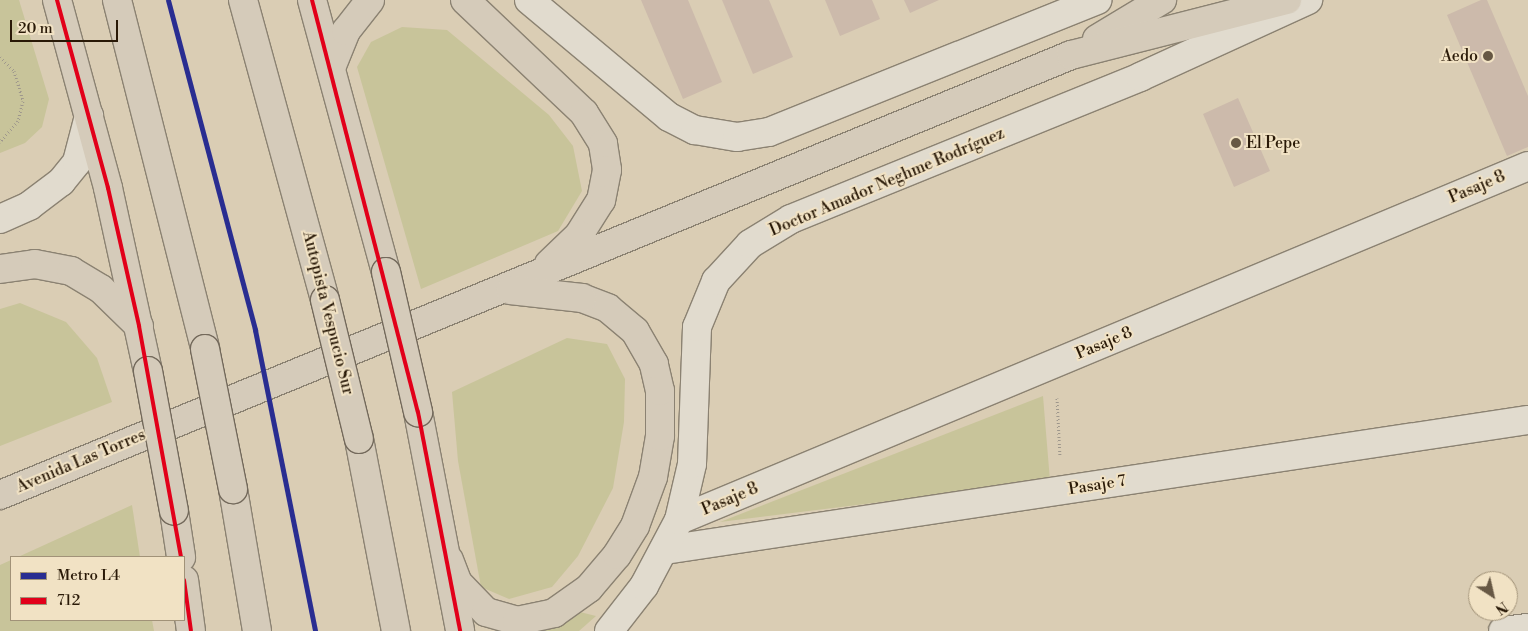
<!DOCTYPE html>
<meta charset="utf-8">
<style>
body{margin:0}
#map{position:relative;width:1528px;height:631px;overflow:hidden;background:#dacdb4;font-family:"Libre Bodoni",serif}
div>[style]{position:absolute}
.green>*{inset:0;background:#c8c49a}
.building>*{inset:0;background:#ccbaab}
.path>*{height:3px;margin-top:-1.5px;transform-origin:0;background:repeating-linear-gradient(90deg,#9e978c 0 1px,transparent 0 3.5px)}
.roads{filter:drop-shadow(1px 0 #8b8272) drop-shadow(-1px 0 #8b8272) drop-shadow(0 1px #8b8272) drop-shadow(0 -1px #8b8272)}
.minor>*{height:28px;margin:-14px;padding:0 14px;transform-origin:14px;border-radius:14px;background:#e1dbce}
.major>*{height:28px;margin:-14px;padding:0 14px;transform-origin:14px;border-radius:14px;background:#d5cbba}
.highway>*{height:28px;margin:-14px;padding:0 14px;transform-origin:14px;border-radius:14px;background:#d5cbba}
.bridges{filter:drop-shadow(1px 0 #73695b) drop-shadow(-1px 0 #73695b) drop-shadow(0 1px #73695b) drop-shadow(0 -1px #73695b)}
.major-bridge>*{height:28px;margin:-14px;padding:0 14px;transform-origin:14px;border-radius:14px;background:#d5cbba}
.highway-bridge>*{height:28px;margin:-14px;padding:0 14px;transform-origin:14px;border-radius:14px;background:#d5cbba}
.bus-1>*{height:4px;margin:-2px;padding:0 2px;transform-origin:2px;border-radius:2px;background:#e2001a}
.metro-1>*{height:5px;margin:-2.5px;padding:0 2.5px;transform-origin:2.5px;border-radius:2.5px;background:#292d91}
.dots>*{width:14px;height:14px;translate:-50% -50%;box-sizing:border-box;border:2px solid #f1e2c4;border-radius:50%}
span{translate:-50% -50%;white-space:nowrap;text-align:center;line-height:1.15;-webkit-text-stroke:4px #f1e2c4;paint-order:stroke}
.poi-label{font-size:16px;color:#291907}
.right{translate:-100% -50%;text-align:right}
.left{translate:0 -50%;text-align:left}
.street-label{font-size:16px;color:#291907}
.legend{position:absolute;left:10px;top:556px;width:175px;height:65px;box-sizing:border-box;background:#f1e2c4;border:1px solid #a19278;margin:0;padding:6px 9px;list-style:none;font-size:15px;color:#291907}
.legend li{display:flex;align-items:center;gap:10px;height:25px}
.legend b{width:25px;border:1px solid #a19278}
.north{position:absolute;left:1468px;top:571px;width:50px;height:50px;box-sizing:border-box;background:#f1e2c4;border:1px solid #a19278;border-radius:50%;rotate:145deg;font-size:14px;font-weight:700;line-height:20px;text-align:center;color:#291907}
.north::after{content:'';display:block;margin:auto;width:18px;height:22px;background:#675844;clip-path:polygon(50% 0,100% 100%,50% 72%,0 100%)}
.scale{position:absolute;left:10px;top:20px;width:108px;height:22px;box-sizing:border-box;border:2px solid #291907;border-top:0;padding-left:6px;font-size:15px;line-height:18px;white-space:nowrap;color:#291907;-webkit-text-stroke:4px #f1e2c4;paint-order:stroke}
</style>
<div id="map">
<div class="green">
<div style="clip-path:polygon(0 0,19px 0,49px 99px,42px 127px,25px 143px,0 153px)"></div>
<div style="clip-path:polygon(402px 27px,447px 30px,549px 115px,573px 146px,582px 191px,558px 231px,421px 289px,357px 67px,371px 42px)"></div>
<div style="clip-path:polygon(20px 303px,66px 322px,97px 358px,112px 402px,0 446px,0 309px)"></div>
<div style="clip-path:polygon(567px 338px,607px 344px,625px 379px,624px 422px,613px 488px,578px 556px,552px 587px,509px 599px,481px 587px,458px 461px,452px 392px)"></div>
<div style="clip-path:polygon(1043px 396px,1050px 481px,720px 522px)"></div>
<div style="clip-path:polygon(132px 505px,140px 557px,18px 557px)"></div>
<div style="clip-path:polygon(11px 560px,11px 620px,152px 620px,154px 631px,0 631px,0 565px)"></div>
<div style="clip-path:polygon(576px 611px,596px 616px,579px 631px,542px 631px)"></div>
</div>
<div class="building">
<div style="clip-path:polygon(641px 0,688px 0,722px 82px,683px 99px)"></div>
<div style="clip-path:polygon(722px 0,769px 0,793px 57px,753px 74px)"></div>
<div style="clip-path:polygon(825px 0,872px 0,880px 19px,840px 36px)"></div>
<div style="clip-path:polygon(904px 0,939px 0,910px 13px)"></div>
<div style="clip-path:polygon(1481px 0,1487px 0,1528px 96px,1528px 147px,1507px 156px,1447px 15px)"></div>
<div style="clip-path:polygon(1238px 98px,1270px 171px,1234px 187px,1203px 114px)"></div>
</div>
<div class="path">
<div style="left:0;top:57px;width:20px;rotate:45deg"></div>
<div style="left:14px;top:71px;width:31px;rotate:73deg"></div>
<div style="left:23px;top:101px;width:21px;rotate:104deg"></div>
<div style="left:18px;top:121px;width:28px;rotate:131deg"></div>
<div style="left:1057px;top:398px;width:59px;rotate:87.1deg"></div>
</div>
<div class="roads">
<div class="minor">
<div style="left:529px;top:0;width:182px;rotate:39.9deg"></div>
<div style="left:669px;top:117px;width:29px;rotate:27deg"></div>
<div style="left:695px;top:130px;width:43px;rotate:9.5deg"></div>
<div style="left:737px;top:137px;width:32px;rotate:-9deg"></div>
<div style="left:769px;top:132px;width:354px;rotate:-21.9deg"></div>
<div style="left:0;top:219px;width:32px;rotate:-24deg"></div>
<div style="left:29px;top:206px;width:40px;rotate:-37deg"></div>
<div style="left:61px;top:182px;width:26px;rotate:-51deg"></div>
<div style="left:77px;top:162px;width:48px;rotate:-75.4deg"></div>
<div style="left:679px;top:520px;width:920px;rotate:-22.63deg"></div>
<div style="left:665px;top:550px;width:873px;rotate:-8.57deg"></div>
<div style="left:609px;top:631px;width:57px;rotate:-52.1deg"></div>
<div style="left:644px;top:586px;width:75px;rotate:-62.1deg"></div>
<div style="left:679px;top:520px;width:57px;rotate:-76.9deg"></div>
<div style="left:692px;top:464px;width:137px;rotate:-87.9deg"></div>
<div style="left:697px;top:327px;width:50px;rotate:-67.6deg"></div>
<div style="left:716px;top:281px;width:50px;rotate:-47.4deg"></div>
<div style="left:750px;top:244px;width:48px;rotate:-31.4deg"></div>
<div style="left:791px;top:219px;width:377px;rotate:-22.1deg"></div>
<div style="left:1140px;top:77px;width:185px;rotate:-24.6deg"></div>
<div style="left:1503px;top:631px;width:25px;rotate:-7deg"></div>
</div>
<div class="major">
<div style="left:57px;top:0;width:195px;rotate:74.8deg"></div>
<div style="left:108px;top:188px;width:187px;rotate:77.7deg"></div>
<div style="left:312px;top:0;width:282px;rotate:74.8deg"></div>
<div style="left:465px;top:0;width:164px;rotate:43.5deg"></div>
<div style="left:584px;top:113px;width:36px;rotate:58deg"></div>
<div style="left:603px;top:144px;width:26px;rotate:81deg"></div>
<div style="left:607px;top:170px;width:31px;rotate:101deg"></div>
<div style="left:601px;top:200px;width:41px;rotate:122.2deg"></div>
<div style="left:579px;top:235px;width:42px;rotate:136deg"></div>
<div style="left:1097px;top:39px;width:76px;rotate:-31deg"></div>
<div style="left:331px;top:68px;width:40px;rotate:-68deg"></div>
<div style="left:346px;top:31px;width:39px;rotate:-52deg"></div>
<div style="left:0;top:269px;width:35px;rotate:-8deg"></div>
<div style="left:35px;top:264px;width:37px;rotate:11deg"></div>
<div style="left:71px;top:271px;width:35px;rotate:31deg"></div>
<div style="left:101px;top:289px;width:53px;rotate:44.2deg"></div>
<div style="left:418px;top:412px;width:223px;rotate:79.1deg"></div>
<div style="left:0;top:495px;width:1158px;rotate:-22.33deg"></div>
<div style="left:1071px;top:55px;width:223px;rotate:-14.3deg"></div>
<div style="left:174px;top:511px;width:47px;rotate:81.3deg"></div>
<div style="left:449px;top:560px;width:25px;rotate:69deg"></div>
<div style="left:458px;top:583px;width:40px;rotate:46deg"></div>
<div style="left:486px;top:612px;width:32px;rotate:16deg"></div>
<div style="left:517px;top:621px;width:38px;rotate:-12deg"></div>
<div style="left:554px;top:613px;width:43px;rotate:-35.5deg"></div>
<div style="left:589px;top:588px;width:43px;rotate:-49.7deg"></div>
<div style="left:617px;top:555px;width:34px;rotate:-58deg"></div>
<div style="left:635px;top:526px;width:52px;rotate:-69.8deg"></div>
<div style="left:653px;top:477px;width:42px;rotate:-80.3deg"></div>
<div style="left:660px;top:436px;width:45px;rotate:-90deg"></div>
<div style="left:660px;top:391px;width:28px;rotate:-103deg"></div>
<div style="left:654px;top:364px;width:38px;rotate:-120deg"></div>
<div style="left:635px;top:331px;width:35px;rotate:-140deg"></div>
<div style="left:608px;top:308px;width:28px;rotate:-159deg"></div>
<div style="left:582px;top:298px;width:72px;rotate:-173.7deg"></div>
<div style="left:184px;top:580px;width:51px;rotate:82.2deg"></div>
</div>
<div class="highway">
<div style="left:117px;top:0;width:360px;rotate:75.8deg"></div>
<div style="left:243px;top:0;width:311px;rotate:74.7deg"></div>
<div style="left:359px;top:439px;width:196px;rotate:79.1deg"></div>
<div style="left:233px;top:489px;width:144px;rotate:80.4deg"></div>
</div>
</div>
<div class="bridges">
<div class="major-bridge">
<div style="left:386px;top:272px;width:144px;rotate:77.1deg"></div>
<div style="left:148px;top:371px;width:142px;rotate:79.5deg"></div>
</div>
<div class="highway-bridge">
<div style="left:325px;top:300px;width:143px;rotate:76.3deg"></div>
<div style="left:205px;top:349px;width:143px;rotate:78.7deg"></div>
</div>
</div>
<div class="bus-1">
<div style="left:57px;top:0;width:195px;rotate:74.8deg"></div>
<div style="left:108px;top:188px;width:141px;rotate:77.3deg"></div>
<div style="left:139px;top:326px;width:235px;rotate:79.7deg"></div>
<div style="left:312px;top:0;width:425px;rotate:75.6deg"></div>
<div style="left:418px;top:412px;width:223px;rotate:79.1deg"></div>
<div style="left:184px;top:580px;width:51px;rotate:82.2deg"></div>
</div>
<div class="metro-1">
<div style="left:168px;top:0;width:341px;rotate:75.2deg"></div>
<div style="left:255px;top:330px;width:307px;rotate:78.7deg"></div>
</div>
<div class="dots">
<div style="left:1488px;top:56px;background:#675844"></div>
<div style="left:1236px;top:143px;background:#675844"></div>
</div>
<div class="poi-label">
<span class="right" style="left:1478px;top:56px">Aedo</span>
<span class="left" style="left:1246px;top:143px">El Pepe</span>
</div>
<div class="street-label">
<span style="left:887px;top:182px;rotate:-23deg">Doctor Amador Neghme Rodríguez</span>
<span style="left:1477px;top:187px;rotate:-23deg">Pasaje 8</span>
<span style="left:328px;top:313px;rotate:76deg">Autopista Vespucio Sur</span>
<span style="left:1104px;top:343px;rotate:-23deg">Pasaje 8</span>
<span style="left:81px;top:461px;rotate:-23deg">Avenida Las Torres</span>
<span style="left:1097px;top:485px;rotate:-9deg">Pasaje 7</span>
<span style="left:730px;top:499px;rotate:-23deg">Pasaje 8</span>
</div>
<ul class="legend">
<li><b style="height:6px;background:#292d91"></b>Metro L4</li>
<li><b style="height:6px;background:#e2001a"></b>712</li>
</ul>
<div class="north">N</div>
<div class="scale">20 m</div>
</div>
